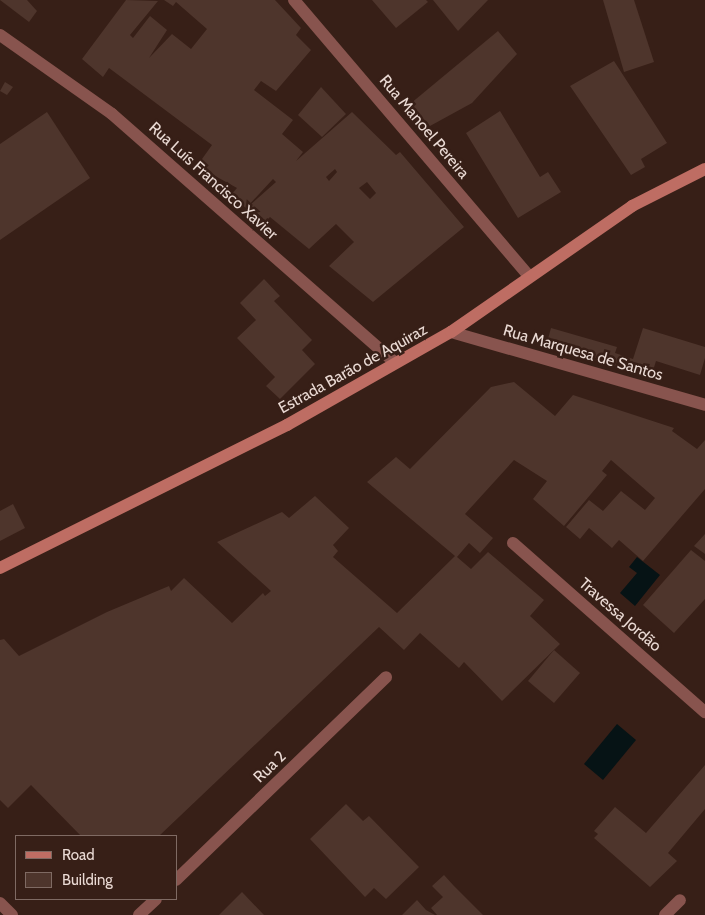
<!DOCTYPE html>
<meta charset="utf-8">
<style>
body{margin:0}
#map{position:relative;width:705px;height:915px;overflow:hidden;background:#371f17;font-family:Cabin,sans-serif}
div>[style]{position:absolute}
.water>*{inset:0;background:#061315}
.building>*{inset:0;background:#4e352c}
.street>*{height:12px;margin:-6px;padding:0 6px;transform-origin:6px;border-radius:6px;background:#88544e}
.secondary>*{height:12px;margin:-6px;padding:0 6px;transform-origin:6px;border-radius:6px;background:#be6d63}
span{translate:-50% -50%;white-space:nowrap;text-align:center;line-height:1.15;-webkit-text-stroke:5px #371f17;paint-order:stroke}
.street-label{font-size:16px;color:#eadad4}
.legend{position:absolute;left:15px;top:835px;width:162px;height:65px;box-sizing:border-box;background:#371f17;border:1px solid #7f6a63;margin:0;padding:6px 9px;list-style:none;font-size:15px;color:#eadad4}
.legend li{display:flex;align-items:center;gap:10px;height:25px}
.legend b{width:25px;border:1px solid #7f6a63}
</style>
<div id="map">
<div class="water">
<div style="clip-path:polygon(637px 557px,660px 575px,635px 606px,620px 593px,637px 573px,629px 567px)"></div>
<div style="clip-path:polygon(617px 724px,636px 740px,603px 780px,584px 764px)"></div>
</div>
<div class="building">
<div style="clip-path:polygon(0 0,27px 0,37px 11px,29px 22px)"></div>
<div style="clip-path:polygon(evenodd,126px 0,158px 1px,130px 35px,133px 38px,150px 16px,167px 30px,149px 58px,172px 34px,191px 49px,207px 29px,176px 2px,173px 6px,164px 0,275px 0,301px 28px,296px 35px,311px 50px,276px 91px,261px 81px,254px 90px,293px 120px,282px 134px,303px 152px,296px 161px,352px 112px,396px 155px,400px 152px,464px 227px,373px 302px,329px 266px,354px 242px,336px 224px,309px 249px,270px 217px,266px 221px,249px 206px,276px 182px,273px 179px,246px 208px,230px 196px,237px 188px,197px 166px,212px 145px,109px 68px,103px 77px,82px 59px,126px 0,335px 169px,337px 172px,329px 181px,326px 177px,335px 169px,126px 0,367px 182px,376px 193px,370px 199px,359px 188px,367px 182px)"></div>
<div style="clip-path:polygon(372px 0,426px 0,428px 2px,396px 28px)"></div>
<div style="clip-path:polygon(433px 0,488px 0,458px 31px)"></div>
<div style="clip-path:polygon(603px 0,634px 0,654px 62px,624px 72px)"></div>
<div style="clip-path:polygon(498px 31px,517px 54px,472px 103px,430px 126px,410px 104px)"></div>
<div style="clip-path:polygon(614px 61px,667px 143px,641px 159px,645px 167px,631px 175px,570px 86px)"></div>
<div style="clip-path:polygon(5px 82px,13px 87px,7px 95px,0 91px)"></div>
<div style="clip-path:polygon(321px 87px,346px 114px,322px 137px,298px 115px)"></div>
<div style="clip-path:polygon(500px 111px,540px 177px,548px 172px,561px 192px,518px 218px,466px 133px)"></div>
<div style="clip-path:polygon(47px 112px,90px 178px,0 240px,0 144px)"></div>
<div style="clip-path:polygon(264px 279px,280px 296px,274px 301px,312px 340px,302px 350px,315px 364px,280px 399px,266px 386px,275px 377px,237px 338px,256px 320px,240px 303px)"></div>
<div style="clip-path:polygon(551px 328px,617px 347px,615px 353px,633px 359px,643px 328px,705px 347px,705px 358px,700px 375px,656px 361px,651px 377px,546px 346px)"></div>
<div style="clip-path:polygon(514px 382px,555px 416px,573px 395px,674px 428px,672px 431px,697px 449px,705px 440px,705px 489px,643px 561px,619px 540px,612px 548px,589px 528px,580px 539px,566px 527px,589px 500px,603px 511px,621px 491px,645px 510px,655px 498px,611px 460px,602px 471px,607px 475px,564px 526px,533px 499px,547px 481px,514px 460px,465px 514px,493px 538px,480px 553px,469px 543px,457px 557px,471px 569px,488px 552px,544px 600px,530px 616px,560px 644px,502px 701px,464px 662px,459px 668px,420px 633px,404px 650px,379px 627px,159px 836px,81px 836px,31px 785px,8px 808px,0 800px,0 640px,4px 639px,19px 656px,107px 612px,169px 586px,171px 591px,184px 578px,232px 623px,263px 593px,265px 596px,271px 591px,217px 542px,282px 512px,289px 518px,315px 496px,349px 528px,333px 545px,338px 551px,333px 557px,397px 613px,455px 556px,367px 482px,396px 457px,410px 469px,491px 387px)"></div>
<div style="clip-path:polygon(13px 504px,25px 528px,0 541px,0 511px)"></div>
<div style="clip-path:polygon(705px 534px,705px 554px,694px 546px)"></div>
<div style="clip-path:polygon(691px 550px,705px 561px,705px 599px,674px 633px,643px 605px)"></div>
<div style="clip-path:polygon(554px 650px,580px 673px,554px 703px,528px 681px)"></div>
<div style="clip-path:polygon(705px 765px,705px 809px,668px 853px,677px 861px,650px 887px,594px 838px,598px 834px,594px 831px,615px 807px,646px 833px)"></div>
<div style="clip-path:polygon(346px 804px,363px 821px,369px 816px,419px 867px,386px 899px,374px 888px,365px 897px,310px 839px)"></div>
<div style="clip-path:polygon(444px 875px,454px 886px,483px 915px,437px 915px,431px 908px,443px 897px,432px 886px)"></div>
<div style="clip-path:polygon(242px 892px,264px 915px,219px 915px)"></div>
<div style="clip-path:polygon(417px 900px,426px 910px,435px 915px,402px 915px)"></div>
</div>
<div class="street">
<div style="left:294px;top:0;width:361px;rotate:49.6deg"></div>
<div style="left:0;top:35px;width:137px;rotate:35.2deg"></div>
<div style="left:112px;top:114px;width:377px;rotate:41.3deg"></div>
<div style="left:451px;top:332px;width:264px;rotate:16deg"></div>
<div style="left:513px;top:543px;width:256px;rotate:41.4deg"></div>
<div style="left:176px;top:880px;width:292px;rotate:-44deg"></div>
<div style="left:0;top:903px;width:17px;rotate:45deg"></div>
<div style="left:139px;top:915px;width:23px;rotate:-43deg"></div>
<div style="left:665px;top:915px;width:21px;rotate:-45deg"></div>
</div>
<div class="secondary">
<div style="left:0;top:568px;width:321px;rotate:-26.5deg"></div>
<div style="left:287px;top:425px;width:189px;rotate:-29.6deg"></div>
<div style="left:451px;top:332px;width:221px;rotate:-34.8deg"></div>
<div style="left:632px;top:206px;width:82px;rotate:-26.9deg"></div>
</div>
<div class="street-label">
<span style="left:424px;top:127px;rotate:50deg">Rua Manoel Pereira</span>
<span style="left:213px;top:181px;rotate:42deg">Rua Luís Francisco Xavier</span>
<span style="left:583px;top:353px;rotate:16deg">Rua Marquesa de Santos</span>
<span style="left:353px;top:369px;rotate:-29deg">Estrada Barão de Aquiraz</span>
<span style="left:620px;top:615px;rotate:41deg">Travessa Jordão</span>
<span style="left:270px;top:767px;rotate:-44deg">Rua 2</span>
</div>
<ul class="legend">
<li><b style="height:6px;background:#be6d63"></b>Road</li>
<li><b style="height:14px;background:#4e352c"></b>Building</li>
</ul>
</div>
